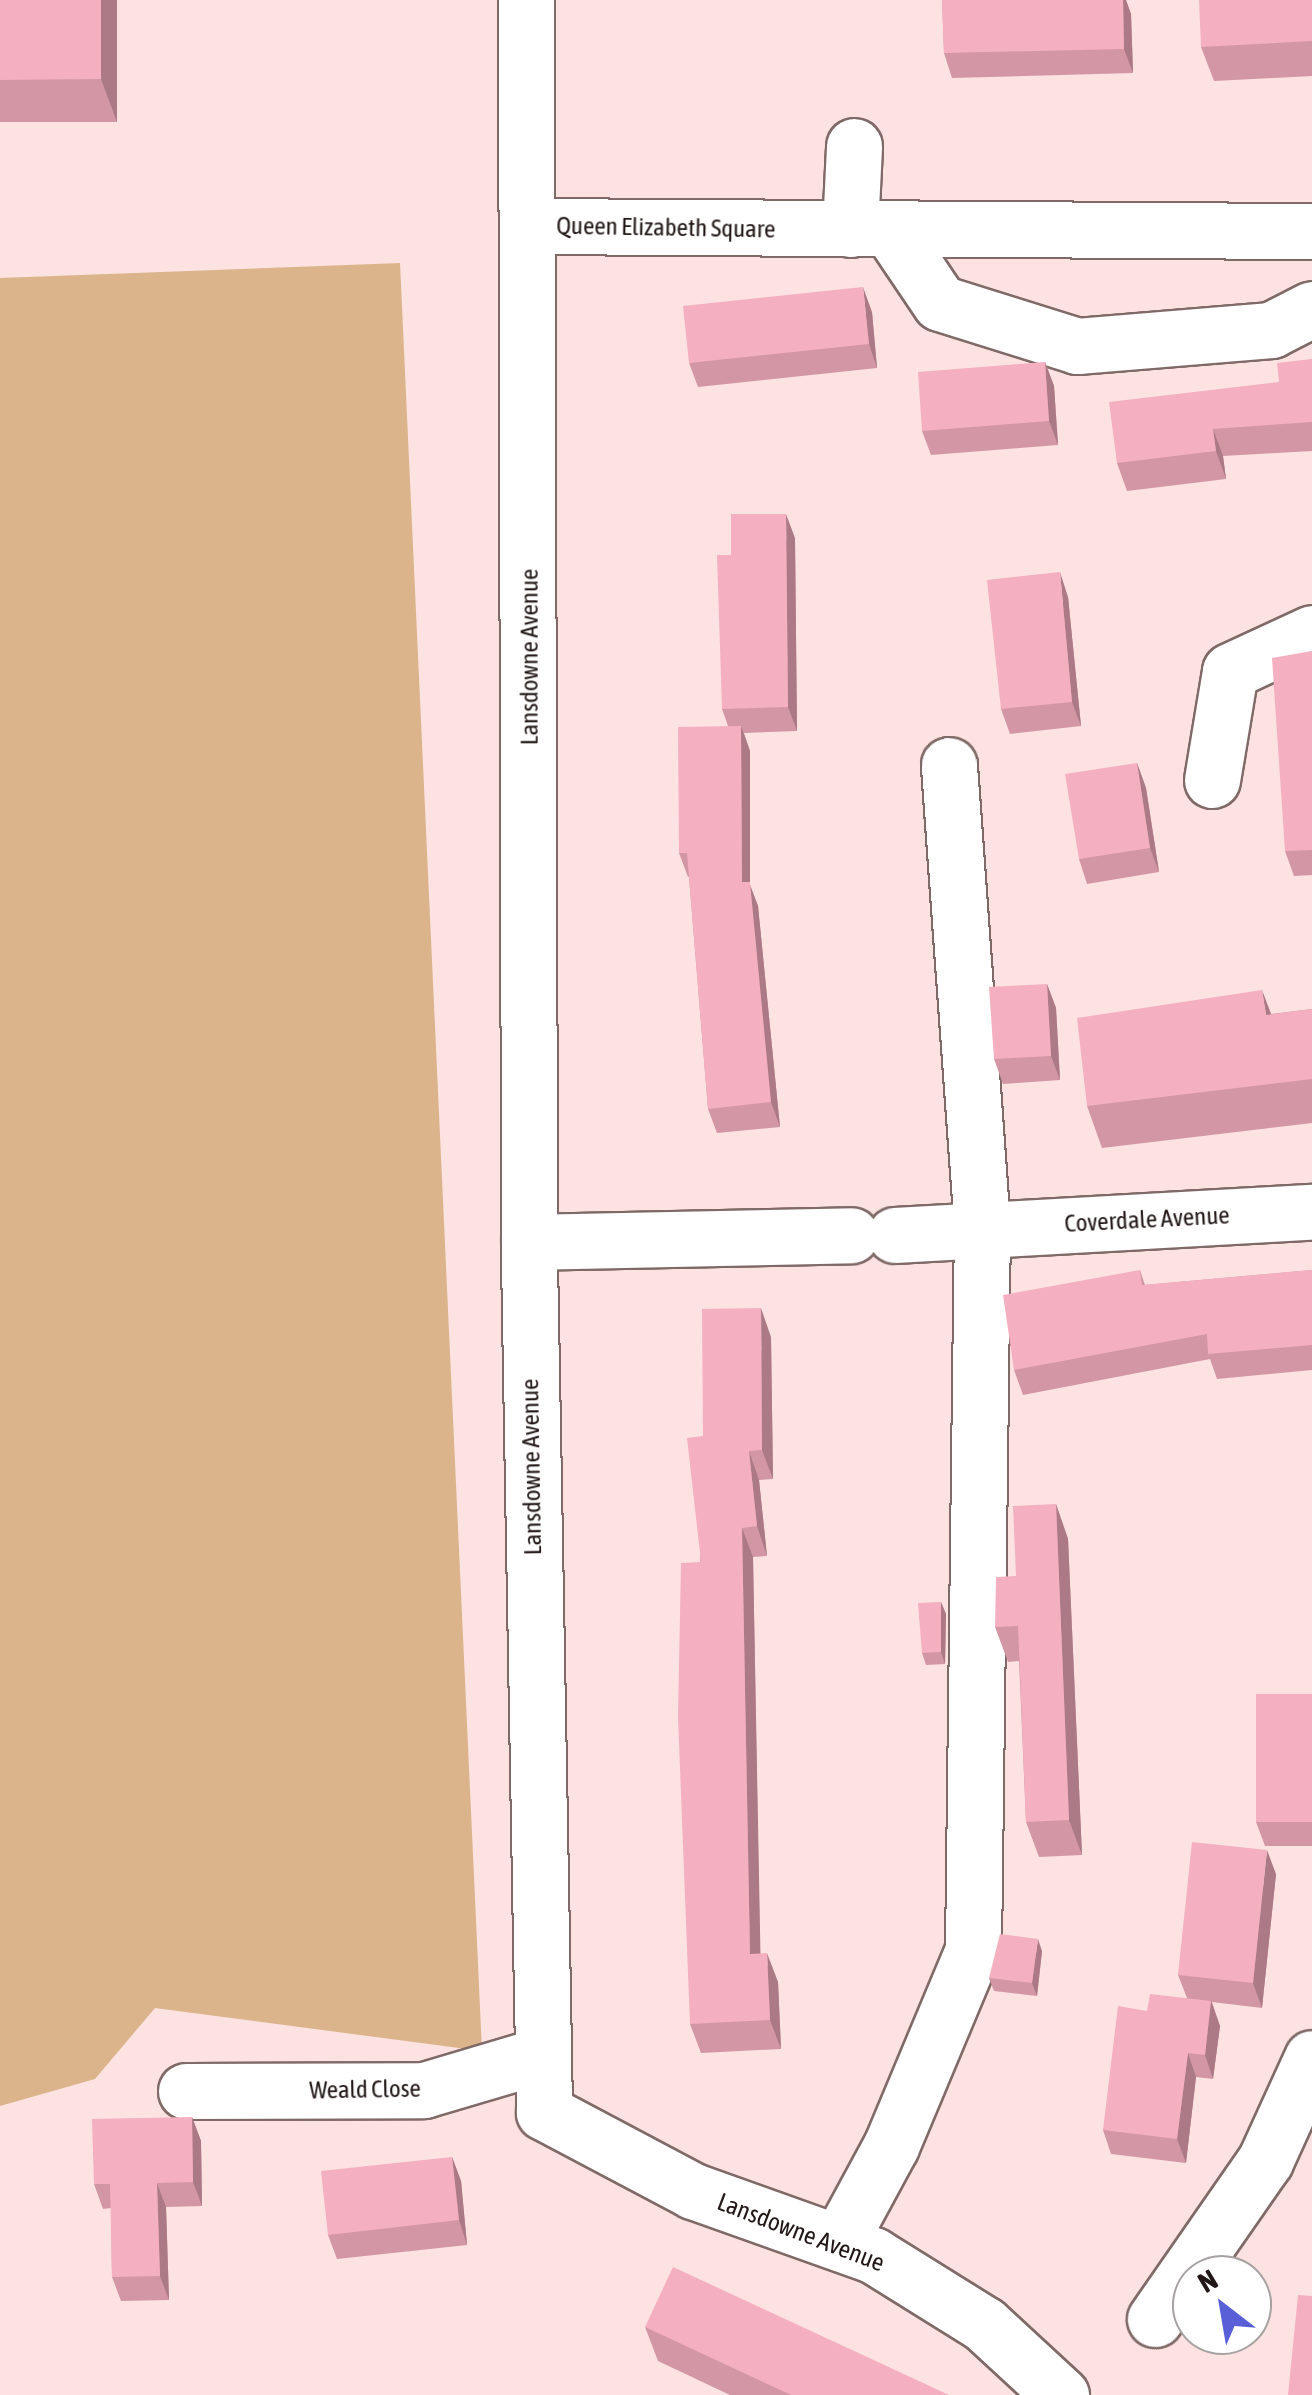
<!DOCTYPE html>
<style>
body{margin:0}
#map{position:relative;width:1312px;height:2395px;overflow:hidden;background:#fce2e0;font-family:"Asap Condensed",sans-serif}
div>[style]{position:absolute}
.green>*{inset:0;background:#dbb48c}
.roads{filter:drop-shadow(2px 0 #7f6a67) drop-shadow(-2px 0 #7f6a67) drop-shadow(0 2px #7f6a67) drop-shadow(0 -2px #7f6a67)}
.minor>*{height:55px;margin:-27.5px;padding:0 27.5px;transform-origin:27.5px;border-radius:27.5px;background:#fff}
.wall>*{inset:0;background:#d296a5}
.shaded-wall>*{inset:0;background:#ab7a86}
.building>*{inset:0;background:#f4afc0}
span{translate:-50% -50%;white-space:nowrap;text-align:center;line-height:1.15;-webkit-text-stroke:8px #fff;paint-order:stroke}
.street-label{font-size:25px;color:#201716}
.north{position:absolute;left:1172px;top:2255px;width:100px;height:100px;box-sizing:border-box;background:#fff;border:2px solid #a6a2a2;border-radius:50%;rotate:329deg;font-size:28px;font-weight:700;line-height:40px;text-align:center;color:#201716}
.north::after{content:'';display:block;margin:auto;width:35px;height:45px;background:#595fd7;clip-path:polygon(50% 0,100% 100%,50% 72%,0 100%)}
</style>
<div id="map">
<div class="green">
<div style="clip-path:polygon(400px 263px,482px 2051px,155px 2008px,95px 2079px,0 2106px,0 278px)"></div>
</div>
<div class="roads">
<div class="minor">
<div style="left:526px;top:0;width:1259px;rotate:89.86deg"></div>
<div style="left:529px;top:1259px;width:853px;rotate:88.99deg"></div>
<div style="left:544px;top:2112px;width:169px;rotate:27.9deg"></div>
<div style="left:693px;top:2191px;width:191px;rotate:19.6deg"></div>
<div style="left:873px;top:2255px;width:131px;rotate:31.9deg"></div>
<div style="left:984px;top:2324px;width:105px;rotate:42.7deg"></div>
<div style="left:528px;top:226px;width:784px;rotate:0.37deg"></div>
<div style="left:850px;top:229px;width:83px;rotate:-87.2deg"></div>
<div style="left:890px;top:229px;width:89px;rotate:56deg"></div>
<div style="left:940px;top:303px;width:144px;rotate:17.4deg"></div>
<div style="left:1077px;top:346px;width:195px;rotate:-4.7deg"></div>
<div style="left:1271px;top:330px;width:46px;rotate:-27.1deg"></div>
<div style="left:1212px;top:780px;width:110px;rotate:-80.6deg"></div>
<div style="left:1230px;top:671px;width:90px;rotate:-24.9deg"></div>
<div style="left:895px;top:1235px;width:418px;rotate:-3.2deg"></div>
<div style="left:529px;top:1242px;width:322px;rotate:-1.2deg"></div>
<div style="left:186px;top:2091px;width:238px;rotate:-0.2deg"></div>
<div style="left:424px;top:2090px;width:120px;rotate:-16.5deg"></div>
<div style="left:839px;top:2242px;width:109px;rotate:-61.6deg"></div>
<div style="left:891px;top:2146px;width:212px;rotate:-67.3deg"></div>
<div style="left:973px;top:1950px;width:723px;rotate:-89.29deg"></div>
<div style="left:982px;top:1227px;width:463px;rotate:-94.1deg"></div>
<div style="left:1155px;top:2319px;width:193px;rotate:-55.2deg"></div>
<div style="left:1265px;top:2161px;width:113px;rotate:-65.5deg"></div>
</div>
</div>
<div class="wall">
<div style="clip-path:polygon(0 0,117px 0,117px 122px,0 122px)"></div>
<div style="clip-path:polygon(942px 0,1126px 0,1131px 14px,1133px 73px,952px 78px,944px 53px)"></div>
<div style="clip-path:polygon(1312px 0,1312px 76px,1214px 81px,1201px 47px)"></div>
<div style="clip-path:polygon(872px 312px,877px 368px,698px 387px,689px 363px)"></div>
<div style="clip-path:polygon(1312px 359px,1312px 451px,1223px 456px,1226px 479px,1127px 491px,1117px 463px,1279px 382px)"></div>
<div style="clip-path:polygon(1045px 362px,1054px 386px,1058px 445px,931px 455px,922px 431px)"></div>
<div style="clip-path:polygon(795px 538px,797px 731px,744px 733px,750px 751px,750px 885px,758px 906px,780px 1127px,717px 1133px,708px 1109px,689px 877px,688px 877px,679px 853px,728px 726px,722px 709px,731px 555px)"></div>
<div style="clip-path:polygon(1068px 597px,1081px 726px,1010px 734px,1001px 709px)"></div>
<div style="clip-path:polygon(1312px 651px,1312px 875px,1294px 876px,1285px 851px)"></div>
<div style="clip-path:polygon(1137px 763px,1146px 788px,1159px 872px,1087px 884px,1079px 859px)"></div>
<div style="clip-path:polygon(1047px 984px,1056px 1008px,1060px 1080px,1003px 1084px,994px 1059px)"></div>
<div style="clip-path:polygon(1312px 1009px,1312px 1123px,1102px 1148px,1087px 1106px,1271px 1014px)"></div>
<div style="clip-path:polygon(1140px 1270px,1145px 1285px,1312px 1270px,1312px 1370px,1217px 1379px,1210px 1359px,1023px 1395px,1014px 1370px)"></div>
<div style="clip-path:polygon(771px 1337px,773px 1479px,759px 1480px,767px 1556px,753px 1557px,760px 1954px,778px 1982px,781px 2049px,701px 2053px,690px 2024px,703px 1436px)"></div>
<div style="clip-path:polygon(1056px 1504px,1068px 1539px,1082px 1855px,1039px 1857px,1026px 1822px,1019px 1661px,1008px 1662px,995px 1627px,1016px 1576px)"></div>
<div style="clip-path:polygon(941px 1602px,946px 1614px,945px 1664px,926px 1665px,922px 1653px)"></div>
<div style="clip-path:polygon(1312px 1694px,1312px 1846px,1265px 1846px,1256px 1822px)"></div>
<div style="clip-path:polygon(1276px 1874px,1262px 2008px,1212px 2002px,1220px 2026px,1213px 2079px,1196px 2077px,1186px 2163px,1111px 2154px,1103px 2130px,1147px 2011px,1187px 1998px,1178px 1975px)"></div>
<div style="clip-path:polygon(1042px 1951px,1037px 1996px,994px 1991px,989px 1978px)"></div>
<div style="clip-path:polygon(192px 2117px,201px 2141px,202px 2206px,166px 2207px,169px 2300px,121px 2301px,112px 2277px,111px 2208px,103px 2209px,94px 2184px)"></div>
<div style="clip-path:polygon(452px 2157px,461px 2181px,467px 2245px,337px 2259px,328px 2235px)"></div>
<div style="clip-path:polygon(645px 2327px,949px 2395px,730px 2395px,658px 2361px)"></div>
</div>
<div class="shaded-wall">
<div style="clip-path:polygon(101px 0,117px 0,117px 122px,101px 79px)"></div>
<div style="clip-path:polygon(1123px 0,1126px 0,1131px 14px,1133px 73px,1124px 49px)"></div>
<div style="clip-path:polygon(863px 287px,872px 312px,877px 368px,869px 344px)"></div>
<div style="clip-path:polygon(1045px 362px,1054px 386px,1058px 445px,1049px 421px)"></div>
<div style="clip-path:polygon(1213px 429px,1223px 456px,1226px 479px,1216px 451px)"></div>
<div style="clip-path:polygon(786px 514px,795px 538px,797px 731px,788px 707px)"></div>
<div style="clip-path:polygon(1060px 572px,1068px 597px,1081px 726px,1072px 702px)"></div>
<div style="clip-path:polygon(741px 726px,750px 751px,750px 885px,758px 906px,780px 1127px,771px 1102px,742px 882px)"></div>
<div style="clip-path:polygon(1137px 763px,1146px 788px,1159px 872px,1150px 848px)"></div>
<div style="clip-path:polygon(1047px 984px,1056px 1008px,1060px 1080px,1051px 1056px)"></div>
<div style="clip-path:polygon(1262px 990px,1278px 1032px,1266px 1015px)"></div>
<div style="clip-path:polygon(761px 1308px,771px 1337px,773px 1479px,762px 1450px)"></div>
<div style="clip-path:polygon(749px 1451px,759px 1480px,767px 1556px,757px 1526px)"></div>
<div style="clip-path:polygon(1056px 1504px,1068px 1539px,1082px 1855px,1069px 1820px)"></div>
<div style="clip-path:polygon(742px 1528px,753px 1557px,761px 1983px,750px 1954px)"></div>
<div style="clip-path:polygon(941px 1602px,946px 1614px,945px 1664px,941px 1652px)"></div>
<div style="clip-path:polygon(1267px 1850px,1276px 1874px,1262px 2008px,1253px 1983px)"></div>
<div style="clip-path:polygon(1038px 1939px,1042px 1951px,1037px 1996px,1032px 1983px)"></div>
<div style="clip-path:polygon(767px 1953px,778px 1982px,781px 2049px,770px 2020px)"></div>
<div style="clip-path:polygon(1211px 2001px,1220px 2026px,1213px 2079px,1205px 2055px)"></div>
<div style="clip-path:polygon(1188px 2053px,1196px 2077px,1186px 2163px,1177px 2139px)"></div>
<div style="clip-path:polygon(192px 2117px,201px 2141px,202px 2206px,193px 2182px)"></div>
<div style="clip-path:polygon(452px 2157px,461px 2181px,467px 2245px,459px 2220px)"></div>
<div style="clip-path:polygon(157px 2183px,166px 2207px,169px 2300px,160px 2276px)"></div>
</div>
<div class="building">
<div style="clip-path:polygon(0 0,101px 0,101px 79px,0 80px)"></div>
<div style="clip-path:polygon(942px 0,1123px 0,1124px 49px,944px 53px)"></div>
<div style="clip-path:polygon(1199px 0,1312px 0,1312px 41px,1201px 47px)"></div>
<div style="clip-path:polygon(863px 287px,869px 344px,689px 363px,683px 306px)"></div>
<div style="clip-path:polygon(1312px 359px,1312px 422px,1213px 429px,1216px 451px,1117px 463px,1109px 402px,1279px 382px,1277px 363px)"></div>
<div style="clip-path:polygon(1045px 362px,1049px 421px,922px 431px,918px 372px)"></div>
<div style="clip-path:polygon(731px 514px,786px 514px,788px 707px,722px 709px,717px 555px,731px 555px)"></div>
<div style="clip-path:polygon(1060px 572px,1072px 702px,1001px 709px,987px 580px)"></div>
<div style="clip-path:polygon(1312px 651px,1312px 850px,1285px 851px,1272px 658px)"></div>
<div style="clip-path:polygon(741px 726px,742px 882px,750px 882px,771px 1102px,708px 1109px,687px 853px,679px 853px,678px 727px)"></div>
<div style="clip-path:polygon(1137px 763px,1150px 848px,1079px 859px,1065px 774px)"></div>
<div style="clip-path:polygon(1047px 984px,1051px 1056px,994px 1059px,989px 987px)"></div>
<div style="clip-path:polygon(1262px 990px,1266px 1015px,1312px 1009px,1312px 1079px,1087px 1106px,1077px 1018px)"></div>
<div style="clip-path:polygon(1140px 1270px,1142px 1285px,1312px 1270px,1312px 1345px,1208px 1354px,1207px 1334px,1014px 1370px,1003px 1295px)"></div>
<div style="clip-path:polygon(761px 1308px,762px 1450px,749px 1451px,757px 1526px,742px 1528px,750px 1954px,767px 1953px,770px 2020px,690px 2024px,678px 1717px,681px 1563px,701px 1562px,687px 1438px,703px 1436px,702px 1309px)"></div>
<div style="clip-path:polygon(1056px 1504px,1069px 1820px,1026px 1822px,1018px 1626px,995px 1627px,996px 1577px,1016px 1576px,1013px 1506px)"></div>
<div style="clip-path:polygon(941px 1602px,941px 1652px,922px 1653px,918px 1603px)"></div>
<div style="clip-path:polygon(1256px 1694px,1312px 1694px,1312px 1822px,1256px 1822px)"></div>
<div style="clip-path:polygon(1192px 1842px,1267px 1850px,1253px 1983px,1178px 1975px)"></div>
<div style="clip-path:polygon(1000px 1934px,1038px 1939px,1032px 1983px,989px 1978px)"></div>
<div style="clip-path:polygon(1150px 1994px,1211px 2001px,1205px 2055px,1188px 2053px,1177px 2139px,1103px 2130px,1118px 2006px,1147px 2011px)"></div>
<div style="clip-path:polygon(192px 2117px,193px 2182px,157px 2183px,160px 2276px,112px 2277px,110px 2184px,94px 2184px,92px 2119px)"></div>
<div style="clip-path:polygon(452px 2157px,459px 2220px,328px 2235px,321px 2171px)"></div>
<div style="clip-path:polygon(673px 2267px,949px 2395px,791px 2395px,645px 2327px)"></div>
<div style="clip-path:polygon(1298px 2295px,1312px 2296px,1312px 2395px,1288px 2395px)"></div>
</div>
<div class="street-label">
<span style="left:666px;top:227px;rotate:1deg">Queen Elizabeth Square</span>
<span style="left:529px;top:657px;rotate:-90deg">Lansdowne Avenue</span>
<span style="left:1147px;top:1219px;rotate:-3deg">Coverdale Avenue</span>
<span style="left:531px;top:1467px;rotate:-91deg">Lansdowne Avenue</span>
<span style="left:365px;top:2089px;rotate:-1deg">Weald Close</span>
<span style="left:801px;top:2232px;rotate:21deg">Lansdowne Avenue</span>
</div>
<div class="north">N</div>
</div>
